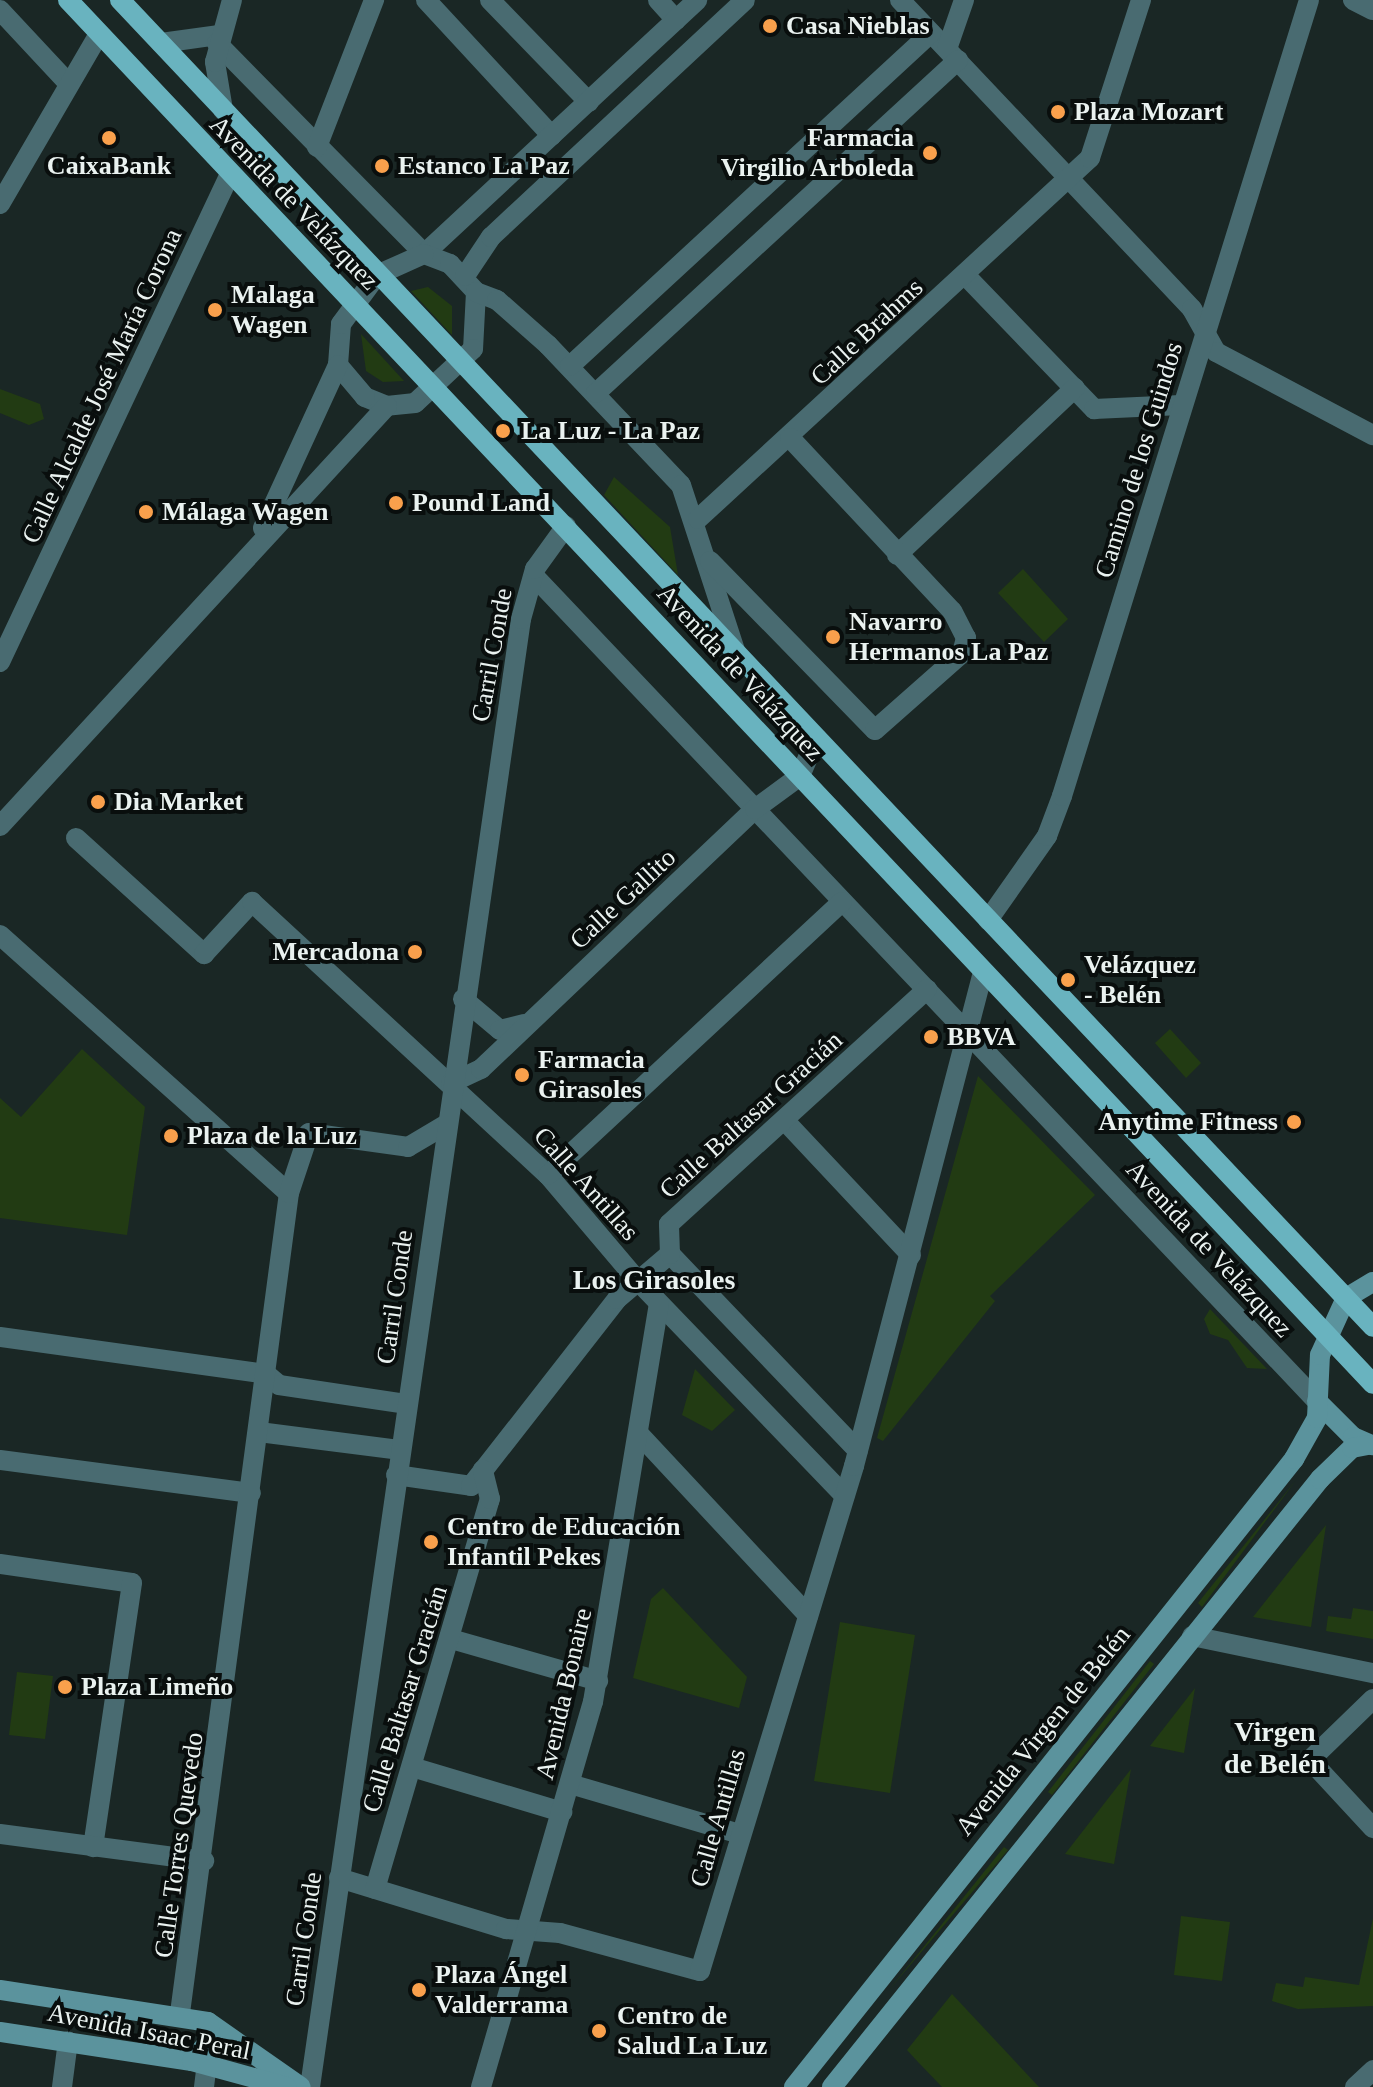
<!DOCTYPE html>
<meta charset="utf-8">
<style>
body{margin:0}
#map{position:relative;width:1373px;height:2087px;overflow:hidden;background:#1a2725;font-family:"Times New Roman",serif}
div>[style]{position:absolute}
.green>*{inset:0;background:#223b13}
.street>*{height:20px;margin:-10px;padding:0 10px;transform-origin:10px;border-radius:10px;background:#496b71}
.secondary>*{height:20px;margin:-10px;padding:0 10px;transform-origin:10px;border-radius:10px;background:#5b939d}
.primary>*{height:20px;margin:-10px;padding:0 10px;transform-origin:10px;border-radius:10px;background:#69b3bf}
.dots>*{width:22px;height:22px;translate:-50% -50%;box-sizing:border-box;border:4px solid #090e0d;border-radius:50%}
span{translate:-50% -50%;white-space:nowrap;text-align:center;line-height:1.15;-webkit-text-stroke:8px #090e0d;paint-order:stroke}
.poi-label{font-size:26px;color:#eaf2f0;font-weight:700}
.left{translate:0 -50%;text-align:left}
.right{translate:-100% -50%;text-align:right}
.street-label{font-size:26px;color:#eaf2f0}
.neighbourhood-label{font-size:28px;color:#eaf2f0;font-weight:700}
</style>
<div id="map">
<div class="green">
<div style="clip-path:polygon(428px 287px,452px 306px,452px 335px,411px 291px)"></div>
<div style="clip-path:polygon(361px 334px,404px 381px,383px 382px,366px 371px)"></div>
<div style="clip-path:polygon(0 389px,40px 404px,44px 419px,29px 425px,0 413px)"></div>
<div style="clip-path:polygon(614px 477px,670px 527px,678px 575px,604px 495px)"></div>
<div style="clip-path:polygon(1023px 569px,1068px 619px,1044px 642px,998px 593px)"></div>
<div style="clip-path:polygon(1170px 1029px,1201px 1063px,1186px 1078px,1155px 1043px)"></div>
<div style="clip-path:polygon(82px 1049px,145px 1107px,127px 1235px,0 1218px,0 1098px,21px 1117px)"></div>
<div style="clip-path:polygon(978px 1076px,1095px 1195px,990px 1296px,995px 1301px,883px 1441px,877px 1438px)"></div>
<div style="clip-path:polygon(1210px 1309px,1267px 1369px,1247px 1368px,1228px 1340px,1210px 1334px,1204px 1319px)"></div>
<div style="clip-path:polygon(695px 1369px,735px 1410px,712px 1431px,682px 1415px)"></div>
<div style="clip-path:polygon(1296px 1480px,1202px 1607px,1198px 1603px)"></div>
<div style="clip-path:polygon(1326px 1525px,1311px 1627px,1253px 1617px)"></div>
<div style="clip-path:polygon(663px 1588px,747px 1677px,739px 1708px,633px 1678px,651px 1599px)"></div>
<div style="clip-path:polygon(1353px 1608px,1373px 1611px,1373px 1639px,1326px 1631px,1328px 1616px,1351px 1619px)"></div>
<div style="clip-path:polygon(840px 1622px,915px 1635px,890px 1793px,814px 1781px)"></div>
<div style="clip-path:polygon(1150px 1661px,1154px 1664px,1052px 1795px,1048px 1792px)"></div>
<div style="clip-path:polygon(17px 1672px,53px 1676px,45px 1739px,9px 1735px)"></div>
<div style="clip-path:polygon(1195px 1688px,1184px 1753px,1150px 1746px)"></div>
<div style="clip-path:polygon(1131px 1769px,1114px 1864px,1065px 1854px)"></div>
<div style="clip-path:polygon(1004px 1847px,1008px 1850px,889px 1990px)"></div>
<div style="clip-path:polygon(1181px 1916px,1230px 1922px,1222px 1981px,1174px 1975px)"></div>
<div style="clip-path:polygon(1373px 1918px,1373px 2006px,1298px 2009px,1272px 2001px,1276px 1983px,1303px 1987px,1305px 1977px,1359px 1985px)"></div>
<div style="clip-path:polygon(952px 1994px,1039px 2087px,942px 2087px,918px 2062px,907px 2050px)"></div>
</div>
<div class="street">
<div style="left:426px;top:0;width:185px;rotate:47.2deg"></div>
<div style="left:490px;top:0;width:142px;rotate:45.9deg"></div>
<div style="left:658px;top:0;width:27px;rotate:48deg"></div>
<div style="left:900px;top:0;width:425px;rotate:46.6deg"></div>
<div style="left:1192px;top:309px;width:49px;rotate:60.8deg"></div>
<div style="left:1216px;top:352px;width:178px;rotate:27.9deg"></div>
<div style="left:1353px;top:0;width:22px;rotate:27deg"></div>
<div style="left:0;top:10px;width:101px;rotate:47deg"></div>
<div style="left:161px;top:43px;width:59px;rotate:-7.9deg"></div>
<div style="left:217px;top:43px;width:296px;rotate:45.5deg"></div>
<div style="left:424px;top:254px;width:373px;rotate:-42.9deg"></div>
<div style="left:947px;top:49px;width:52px;rotate:-70.9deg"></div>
<div style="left:223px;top:110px;width:49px;rotate:-99.5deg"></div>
<div style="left:215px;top:62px;width:64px;rotate:-74.7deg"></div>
<div style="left:317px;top:147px;width:158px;rotate:-68.8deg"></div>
<div style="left:0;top:204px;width:197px;rotate:-59.8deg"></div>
<div style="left:424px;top:254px;width:28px;rotate:21deg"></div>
<div style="left:450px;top:264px;width:38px;rotate:47deg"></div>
<div style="left:476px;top:292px;width:57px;rotate:93deg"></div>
<div style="left:473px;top:349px;width:79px;rotate:137deg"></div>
<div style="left:415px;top:403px;width:28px;rotate:174deg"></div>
<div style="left:387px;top:406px;width:24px;rotate:-158deg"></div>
<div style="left:365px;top:397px;width:42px;rotate:-130.2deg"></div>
<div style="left:338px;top:365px;width:41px;rotate:-85.8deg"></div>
<div style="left:341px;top:324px;width:61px;rotate:-53.7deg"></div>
<div style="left:377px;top:275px;width:51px;rotate:-24.1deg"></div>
<div style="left:465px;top:276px;width:47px;rotate:-56.3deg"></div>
<div style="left:491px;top:237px;width:347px;rotate:-43deg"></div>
<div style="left:966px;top:276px;width:185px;rotate:46.1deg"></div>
<div style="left:1094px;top:409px;width:87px;rotate:-2.6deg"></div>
<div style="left:476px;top:292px;width:22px;rotate:21deg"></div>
<div style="left:497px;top:300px;width:68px;rotate:41.4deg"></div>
<div style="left:548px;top:345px;width:193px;rotate:46.5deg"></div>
<div style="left:681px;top:485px;width:177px;rotate:71.9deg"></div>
<div style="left:570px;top:366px;width:491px;rotate:-42.7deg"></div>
<div style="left:596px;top:393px;width:492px;rotate:-42.6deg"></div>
<div style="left:698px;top:519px;width:533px;rotate:-42.64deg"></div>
<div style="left:1090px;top:158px;width:166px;rotate:-72.1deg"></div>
<div style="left:263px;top:528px;width:179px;rotate:-65.3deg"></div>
<div style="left:897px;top:555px;width:244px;rotate:-43.2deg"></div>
<div style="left:710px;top:561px;width:236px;rotate:45.7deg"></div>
<div style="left:875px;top:730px;width:116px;rotate:-41.5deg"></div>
<div style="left:962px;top:653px;width:16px;rotate:-75deg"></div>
<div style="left:966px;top:638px;width:30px;rotate:-117deg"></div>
<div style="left:952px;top:611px;width:237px;rotate:-133.1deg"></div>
<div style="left:534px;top:576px;width:1137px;rotate:46.5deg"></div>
<div style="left:0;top:662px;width:537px;rotate:-64.77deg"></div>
<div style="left:0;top:826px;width:571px;rotate:-47.34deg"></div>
<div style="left:76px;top:838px;width:173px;rotate:42.2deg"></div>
<div style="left:204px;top:954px;width:71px;rotate:-47.3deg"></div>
<div style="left:252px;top:902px;width:403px;rotate:42.7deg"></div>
<div style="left:548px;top:1175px;width:139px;rotate:49.7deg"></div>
<div style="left:638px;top:1281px;width:298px;rotate:46.1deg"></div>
<div style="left:988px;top:920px;width:103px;rotate:-54.9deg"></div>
<div style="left:1047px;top:836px;width:43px;rotate:-69.4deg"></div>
<div style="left:1062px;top:796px;width:833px;rotate:-72.76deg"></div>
<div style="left:0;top:935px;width:387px;rotate:41.8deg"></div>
<div style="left:463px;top:999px;width:48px;rotate:40deg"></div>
<div style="left:500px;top:1030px;width:25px;rotate:-14deg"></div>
<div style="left:451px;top:1083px;width:33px;rotate:-25deg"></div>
<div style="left:481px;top:1069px;width:378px;rotate:-43.5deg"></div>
<div style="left:755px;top:809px;width:56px;rotate:-36.3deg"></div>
<div style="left:800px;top:776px;width:40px;rotate:-66.6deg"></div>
<div style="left:785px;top:1121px;width:184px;rotate:46.8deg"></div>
<div style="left:548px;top:1175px;width:401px;rotate:-42.9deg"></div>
<div style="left:670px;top:1254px;width:272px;rotate:46.3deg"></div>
<div style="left:0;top:1337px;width:269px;rotate:7.9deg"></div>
<div style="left:266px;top:1374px;width:17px;rotate:40deg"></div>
<div style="left:279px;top:1385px;width:128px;rotate:8.5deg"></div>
<div style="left:259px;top:1432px;width:141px;rotate:7.3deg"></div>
<div style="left:639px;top:1434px;width:248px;rotate:47deg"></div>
<div style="left:0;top:1460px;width:253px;rotate:7.5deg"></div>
<div style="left:396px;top:1475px;width:76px;rotate:8.3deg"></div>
<div style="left:471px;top:1486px;width:237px;rotate:-52deg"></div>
<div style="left:617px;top:1299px;width:70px;rotate:-40.3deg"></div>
<div style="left:670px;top:1254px;width:30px;rotate:-92deg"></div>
<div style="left:669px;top:1224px;width:349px;rotate:-42.3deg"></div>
<div style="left:0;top:1564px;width:133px;rotate:8.2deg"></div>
<div style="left:132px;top:1583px;width:267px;rotate:98.4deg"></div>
<div style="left:1192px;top:1636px;width:185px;rotate:11.6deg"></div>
<div style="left:451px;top:1639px;width:153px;rotate:15.9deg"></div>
<div style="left:1373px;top:1699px;width:88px;rotate:135.9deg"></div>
<div style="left:1310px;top:1760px;width:93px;rotate:47.2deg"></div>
<div style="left:412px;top:1767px;width:157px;rotate:16.7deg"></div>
<div style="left:570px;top:1784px;width:177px;rotate:16.4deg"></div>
<div style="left:0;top:1834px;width:206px;rotate:7.5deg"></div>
<div style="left:339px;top:1878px;width:175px;rotate:17deg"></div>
<div style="left:506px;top:1929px;width:54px;rotate:4.2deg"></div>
<div style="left:560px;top:1933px;width:145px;rotate:15.2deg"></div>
<div style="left:700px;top:1971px;width:528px;rotate:-73.04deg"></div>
<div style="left:854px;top:1466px;width:511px;rotate:-75.36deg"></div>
<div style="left:375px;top:1889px;width:407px;rotate:-73.6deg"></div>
<div style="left:490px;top:1499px;width:30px;rotate:-104deg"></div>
<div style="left:180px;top:2013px;width:827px;rotate:-82.43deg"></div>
<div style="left:289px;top:1193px;width:63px;rotate:-71.6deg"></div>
<div style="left:309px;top:1133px;width:100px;rotate:8deg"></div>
<div style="left:408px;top:1147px;width:43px;rotate:-30.7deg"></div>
<div style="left:62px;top:2087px;width:46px;rotate:-82.6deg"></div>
<div style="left:204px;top:2087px;width:23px;rotate:-83deg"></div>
<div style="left:310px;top:2087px;width:1483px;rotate:-81.82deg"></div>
<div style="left:521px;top:619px;width:52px;rotate:-74.4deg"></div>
<div style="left:535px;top:569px;width:53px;rotate:-54.2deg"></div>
<div style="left:481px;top:2087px;width:401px;rotate:-73.8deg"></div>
<div style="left:593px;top:1702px;width:403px;rotate:-80.6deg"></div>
<div style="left:1355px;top:2087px;width:25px;rotate:-43deg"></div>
</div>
<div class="secondary">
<div style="left:1317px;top:1401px;width:51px;rotate:45deg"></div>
<div style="left:1353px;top:1437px;width:21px;rotate:23deg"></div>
<div style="left:0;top:1990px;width:210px;rotate:8.7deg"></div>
<div style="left:208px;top:2022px;width:113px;rotate:35deg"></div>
<div style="left:0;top:2032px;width:194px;rotate:8.6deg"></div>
<div style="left:192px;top:2061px;width:98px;rotate:15.3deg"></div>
<div style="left:192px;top:2061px;width:29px;rotate:-49deg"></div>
<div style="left:211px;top:2039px;width:17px;rotate:-100deg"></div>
<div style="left:794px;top:2087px;width:803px;rotate:-51.47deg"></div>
<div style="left:1294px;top:1459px;width:47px;rotate:-60.7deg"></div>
<div style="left:1317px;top:1418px;width:63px;rotate:-87.3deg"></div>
<div style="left:1320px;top:1355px;width:63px;rotate:-65.5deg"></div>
<div style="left:1346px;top:1298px;width:31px;rotate:-31deg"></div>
<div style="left:832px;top:2087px;width:780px;rotate:-51.25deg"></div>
<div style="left:1320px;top:1479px;width:45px;rotate:-44.1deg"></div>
<div style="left:1352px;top:1448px;width:16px;rotate:-11deg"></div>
</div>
<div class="primary">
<div style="left:68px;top:0;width:1902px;rotate:46.68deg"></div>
<div style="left:120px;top:0;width:1825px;rotate:46.64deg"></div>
</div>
<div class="dots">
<div style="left:770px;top:26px;background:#f9a04c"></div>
<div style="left:1058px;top:112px;background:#f9a04c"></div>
<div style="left:109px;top:138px;background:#f9a04c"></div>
<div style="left:930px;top:153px;background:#f9a04c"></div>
<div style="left:382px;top:166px;background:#f9a04c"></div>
<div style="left:215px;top:310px;background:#f9a04c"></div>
<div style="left:503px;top:431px;background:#f9a04c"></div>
<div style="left:396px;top:503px;background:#f9a04c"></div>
<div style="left:146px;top:512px;background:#f9a04c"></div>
<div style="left:833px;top:637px;background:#f9a04c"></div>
<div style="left:98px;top:802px;background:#f9a04c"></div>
<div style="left:415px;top:952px;background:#f9a04c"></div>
<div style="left:1068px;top:980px;background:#f9a04c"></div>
<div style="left:931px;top:1037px;background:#f9a04c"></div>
<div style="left:522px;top:1075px;background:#f9a04c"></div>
<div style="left:1294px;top:1122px;background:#f9a04c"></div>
<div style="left:171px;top:1136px;background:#f9a04c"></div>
<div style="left:431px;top:1542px;background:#f9a04c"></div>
<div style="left:65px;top:1687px;background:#f9a04c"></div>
<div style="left:419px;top:1990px;background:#f9a04c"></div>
<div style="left:599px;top:2031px;background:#f9a04c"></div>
</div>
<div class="poi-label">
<span class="left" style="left:786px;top:26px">Casa Nieblas</span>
<span class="left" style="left:1074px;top:112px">Plaza Mozart</span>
<span class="right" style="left:914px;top:153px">Farmacia<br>Virgilio Arboleda</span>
<span style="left:109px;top:166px">CaixaBank</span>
<span class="left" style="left:398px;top:166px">Estanco La Paz</span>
<span class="left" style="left:231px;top:310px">Malaga<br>Wagen</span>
<span class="left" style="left:521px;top:431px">La Luz - La Paz</span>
<span class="left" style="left:412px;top:503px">Pound Land</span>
<span class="left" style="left:162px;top:512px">Málaga Wagen</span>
<span class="left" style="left:849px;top:637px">Navarro<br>Hermanos La Paz</span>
<span class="left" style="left:114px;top:802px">Dia Market</span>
<span class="right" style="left:399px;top:952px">Mercadona</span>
<span class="left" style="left:1084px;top:980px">Velázquez<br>- Belén</span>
<span class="left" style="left:947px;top:1037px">BBVA</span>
<span class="left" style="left:538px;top:1075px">Farmacia<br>Girasoles</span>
<span class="right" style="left:1278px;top:1122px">Anytime Fitness</span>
<span class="left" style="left:187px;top:1136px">Plaza de la Luz</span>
<span class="left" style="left:447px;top:1542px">Centro de Educación<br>Infantil Pekes</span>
<span class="left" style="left:81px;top:1687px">Plaza Limeño</span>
<span class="left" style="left:435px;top:1990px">Plaza Ángel<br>Valderrama</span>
<span class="left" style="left:617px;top:2031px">Centro de<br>Salud La Luz</span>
</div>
<div class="street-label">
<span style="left:294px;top:203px;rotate:46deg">Avenida de Velázquez</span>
<span style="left:867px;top:332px;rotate:-43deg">Calle Brahms</span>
<span style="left:102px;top:386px;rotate:-65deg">Calle Alcalde José María Corona</span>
<span style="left:1139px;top:460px;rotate:-73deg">Camino de los Guindos</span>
<span style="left:492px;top:655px;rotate:-80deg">Carril Conde</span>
<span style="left:740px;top:673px;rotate:47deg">Avenida de Velázquez</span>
<span style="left:623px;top:899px;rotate:-43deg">Calle Gallito</span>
<span style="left:751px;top:1115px;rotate:-42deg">Calle Baltasar Gracián</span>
<span style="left:586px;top:1184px;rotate:48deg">Calle Antillas</span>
<span style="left:1209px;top:1249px;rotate:47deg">Avenida de Velázquez</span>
<span style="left:395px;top:1297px;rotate:-82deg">Carril Conde</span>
<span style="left:564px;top:1694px;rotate:-77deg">Avenida Bonaire</span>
<span style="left:405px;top:1699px;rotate:-73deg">Calle Baltasar Gracián</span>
<span style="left:1043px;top:1731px;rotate:-51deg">Avenida Virgen de Belén</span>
<span style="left:718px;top:1818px;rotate:-74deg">Calle Antillas</span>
<span style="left:179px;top:1845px;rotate:-82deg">Calle Torres Quevedo</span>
<span style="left:304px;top:1939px;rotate:-82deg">Carril Conde</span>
<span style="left:149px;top:2032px;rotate:11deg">Avenida Isaac Peral</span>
</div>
<div class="neighbourhood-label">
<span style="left:654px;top:1280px">Los Girasoles</span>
<span style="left:1275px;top:1748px">Virgen<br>de Belén</span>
</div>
</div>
